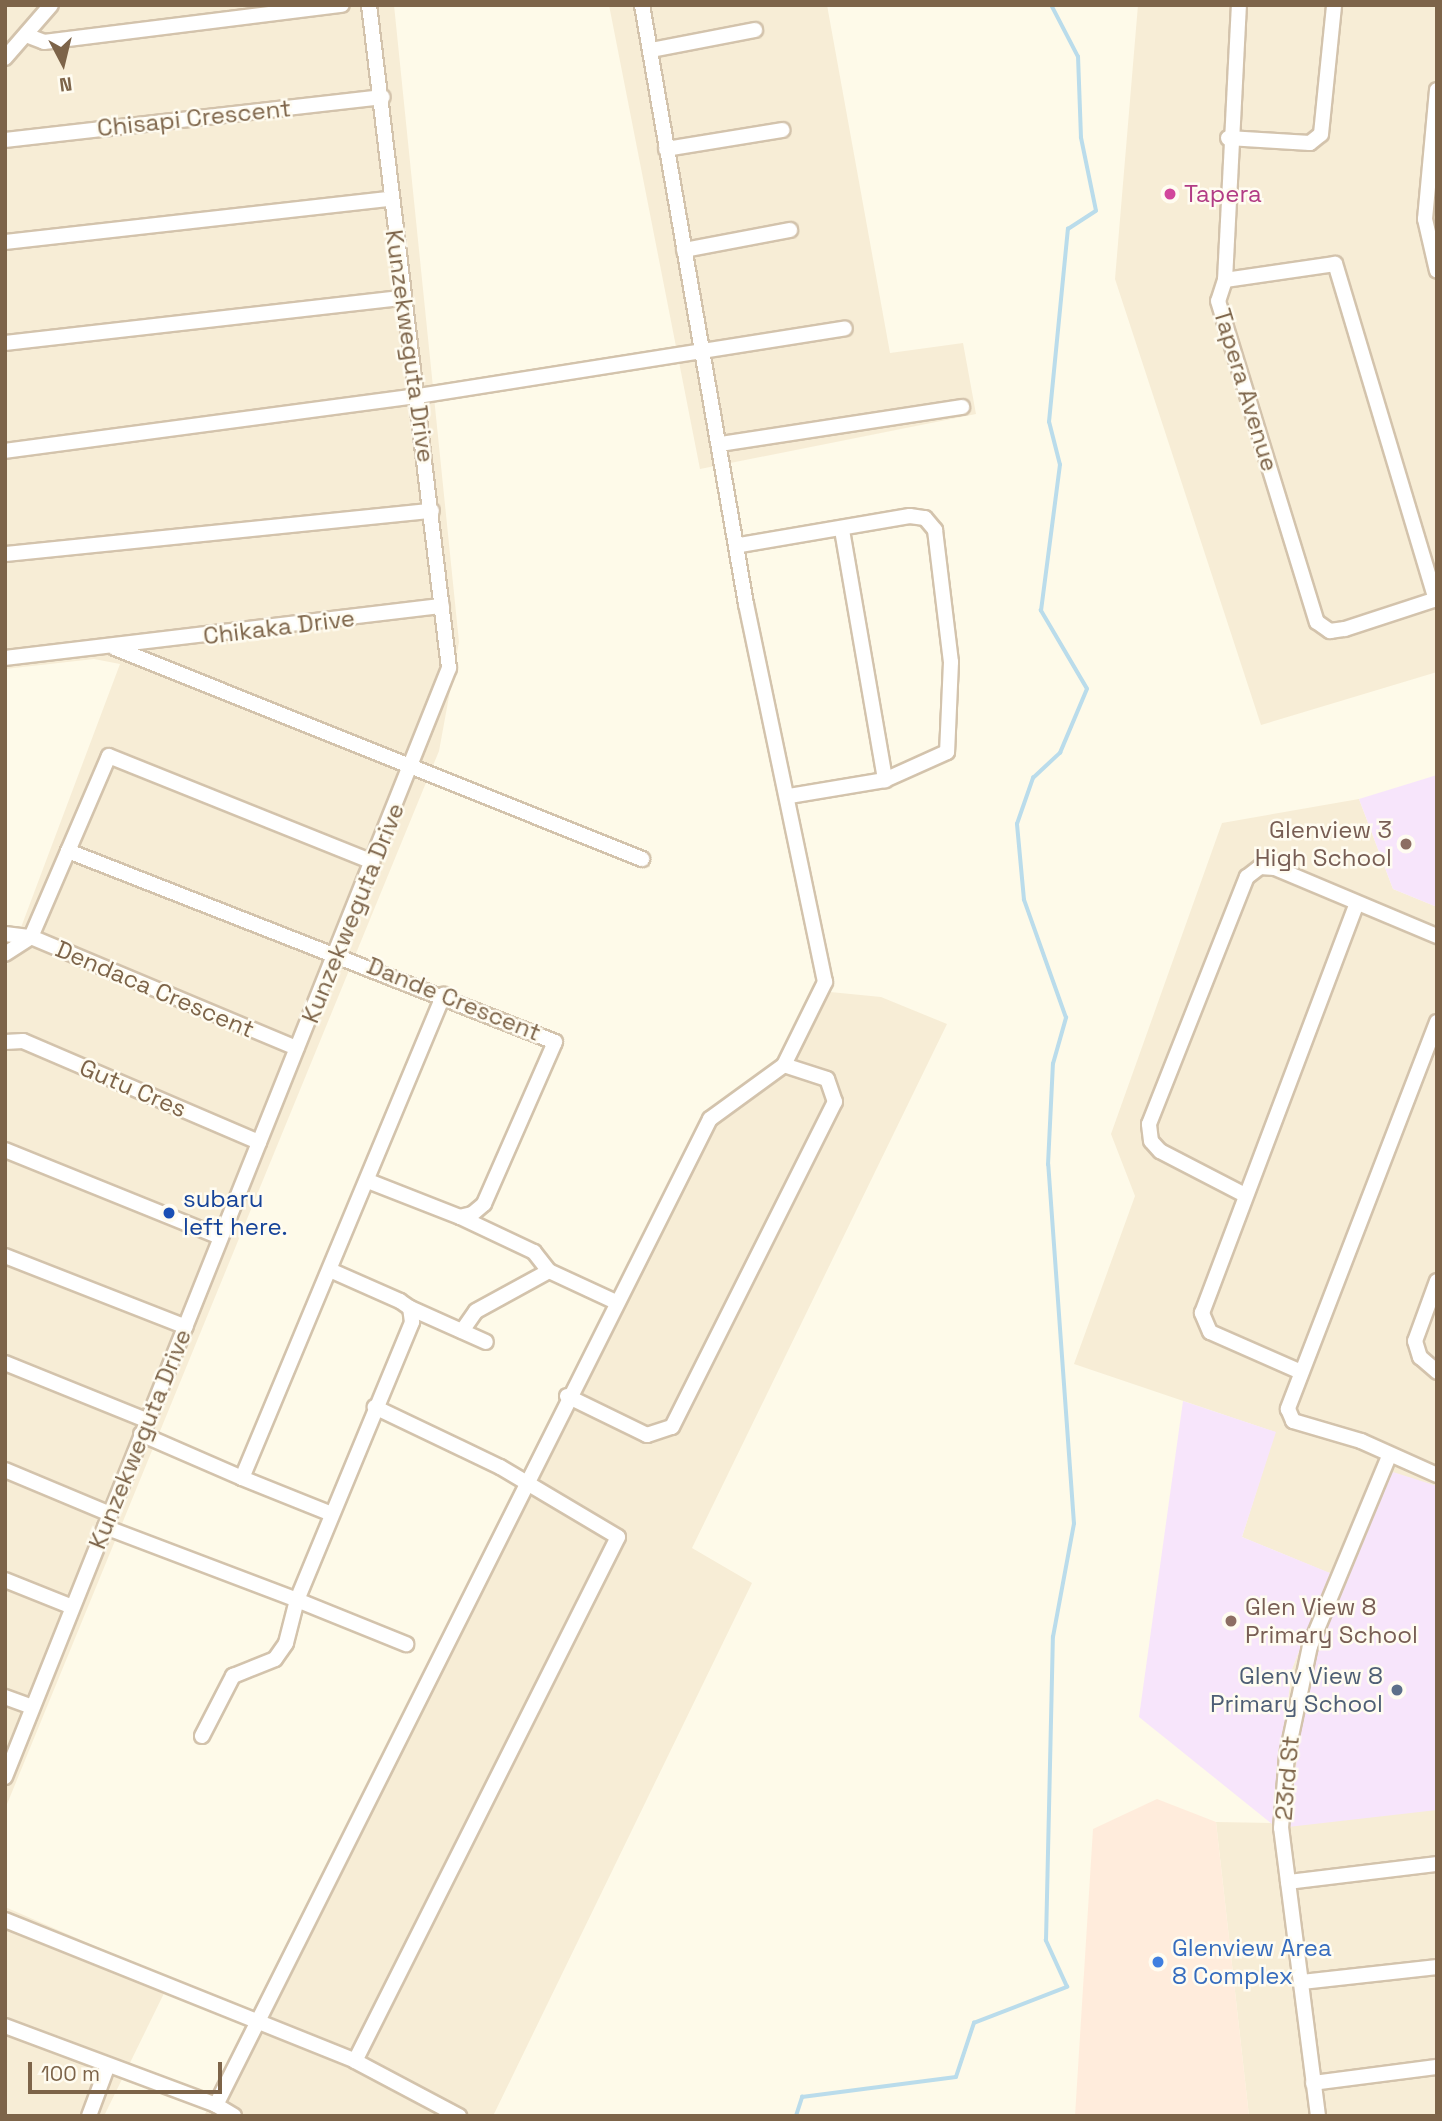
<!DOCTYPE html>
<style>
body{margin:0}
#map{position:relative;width:1442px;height:2121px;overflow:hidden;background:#fefae9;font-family:"Space Grotesk",sans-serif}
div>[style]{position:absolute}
.residential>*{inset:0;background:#f7edd6}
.commercial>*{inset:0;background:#ffecdc}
.education>*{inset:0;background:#f7e5fb}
.stream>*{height:3.5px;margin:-1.75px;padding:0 1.75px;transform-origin:1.75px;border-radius:1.75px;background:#badceb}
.roads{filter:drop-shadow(2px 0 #d3c3ac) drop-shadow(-2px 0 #d3c3ac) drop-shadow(0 2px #d3c3ac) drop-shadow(0 -2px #d3c3ac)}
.minor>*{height:14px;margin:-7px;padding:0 7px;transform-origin:7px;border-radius:7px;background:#fff}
.dots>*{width:19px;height:19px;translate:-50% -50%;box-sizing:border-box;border:4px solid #fffcf1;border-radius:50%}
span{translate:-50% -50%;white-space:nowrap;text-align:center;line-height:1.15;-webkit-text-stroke:5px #fffcf1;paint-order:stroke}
.street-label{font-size:24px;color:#7d6449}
.hotel-label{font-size:24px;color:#b23c85}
.left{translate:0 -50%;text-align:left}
.education-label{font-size:24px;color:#785e54}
.right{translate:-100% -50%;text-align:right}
.transit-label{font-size:24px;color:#164399}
.service-label{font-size:24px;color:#4e5e75}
.shop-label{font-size:24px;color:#366cbe}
.frame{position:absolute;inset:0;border:7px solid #7d6449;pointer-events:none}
.north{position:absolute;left:28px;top:28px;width:70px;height:70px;-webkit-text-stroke:5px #fffcf1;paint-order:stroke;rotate:173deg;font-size:19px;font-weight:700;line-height:28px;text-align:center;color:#7d6449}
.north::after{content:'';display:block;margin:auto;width:24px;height:32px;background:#7d6449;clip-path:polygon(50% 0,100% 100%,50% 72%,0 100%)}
.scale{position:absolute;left:28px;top:2062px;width:194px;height:32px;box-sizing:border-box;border:4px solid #7d6449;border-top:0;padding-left:9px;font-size:21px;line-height:24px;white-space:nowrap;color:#7d6449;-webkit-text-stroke:5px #fffcf1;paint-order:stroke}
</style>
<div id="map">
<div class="residential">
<div style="clip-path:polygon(5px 5px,394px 5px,459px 642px,439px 751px,5px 1809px,5px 970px,120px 664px,94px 659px,5px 669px)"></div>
<div style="clip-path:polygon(609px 5px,827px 5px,890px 353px,963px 343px,976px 414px,700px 469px)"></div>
<div style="clip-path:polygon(1138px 5px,1437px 5px,1437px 672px,1261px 725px,1115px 279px)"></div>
<div style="clip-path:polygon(1359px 799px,1393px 889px,1437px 907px,1437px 2116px,1249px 2116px,1216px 1822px,1272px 1823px,1292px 1669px,1329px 1573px,1242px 1537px,1275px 1432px,1074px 1364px,1135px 1196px,1111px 1134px,1222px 823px)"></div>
<div style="clip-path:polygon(820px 991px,881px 997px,947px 1024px,692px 1548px,752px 1583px,493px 2116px,204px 2116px,723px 1104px,776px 1072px)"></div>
<div style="clip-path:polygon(5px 1907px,171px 1979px,104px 2116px,5px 2116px)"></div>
</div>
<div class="commercial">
<div style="clip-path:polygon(1157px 1799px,1216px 1822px,1249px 2116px,1075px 2116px,1093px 1829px)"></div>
</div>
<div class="education">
<div style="clip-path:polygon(1437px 775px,1437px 907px,1393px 889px,1359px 799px)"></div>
<div style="clip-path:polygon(1183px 1401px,1276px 1432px,1242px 1537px,1330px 1573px,1292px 1669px,1272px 1824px,1139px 1717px)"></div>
<div style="clip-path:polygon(1393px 1472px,1437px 1486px,1437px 1810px,1288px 1827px,1306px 1691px,1339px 1583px)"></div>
</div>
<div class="stream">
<div style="left:796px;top:2116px;width:20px;rotate:-72deg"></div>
<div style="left:802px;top:2097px;width:155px;rotate:-7.4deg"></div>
<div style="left:956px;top:2077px;width:57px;rotate:-71.6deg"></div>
<div style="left:974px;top:2023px;width:100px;rotate:-21.2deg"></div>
<div style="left:1067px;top:1987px;width:51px;rotate:-114.5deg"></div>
<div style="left:1046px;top:1941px;width:304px;rotate:-88.7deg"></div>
<div style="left:1053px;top:1637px;width:115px;rotate:-79.5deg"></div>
<div style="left:1074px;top:1524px;width:360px;rotate:-94.1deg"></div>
<div style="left:1048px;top:1165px;width:101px;rotate:-87.2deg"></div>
<div style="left:1053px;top:1064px;width:48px;rotate:-74.2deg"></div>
<div style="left:1066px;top:1018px;width:125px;rotate:-109.6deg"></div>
<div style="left:1024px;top:900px;width:76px;rotate:-95.3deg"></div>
<div style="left:1017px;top:824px;width:49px;rotate:-70.8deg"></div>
<div style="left:1033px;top:778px;width:37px;rotate:-43deg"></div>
<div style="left:1060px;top:753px;width:69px;rotate:-67.1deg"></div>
<div style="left:1087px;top:689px;width:91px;rotate:-120.5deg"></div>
<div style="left:1041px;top:611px;width:147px;rotate:-82.6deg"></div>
<div style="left:1060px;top:465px;width:44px;rotate:-104.3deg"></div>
<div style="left:1049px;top:422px;width:194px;rotate:-84.4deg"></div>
<div style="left:1068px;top:229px;width:33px;rotate:-33deg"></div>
<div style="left:1096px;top:211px;width:75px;rotate:-101.6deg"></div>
<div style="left:1081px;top:138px;width:81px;rotate:-92.1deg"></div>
<div style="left:1078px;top:57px;width:59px;rotate:-117.4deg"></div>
</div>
<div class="roads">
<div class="minor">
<div style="left:26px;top:35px;width:19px;rotate:21deg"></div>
<div style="left:44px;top:42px;width:300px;rotate:-7.1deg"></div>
<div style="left:651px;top:50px;width:106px;rotate:-10.9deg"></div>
<div style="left:5px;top:58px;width:70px;rotate:-49deg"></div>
<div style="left:1437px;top:90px;width:130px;rotate:95.3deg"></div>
<div style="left:1425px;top:219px;width:53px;rotate:77deg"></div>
<div style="left:1228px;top:138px;width:82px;rotate:3.5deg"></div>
<div style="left:1310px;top:143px;width:14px;rotate:-39deg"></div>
<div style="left:1321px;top:134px;width:130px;rotate:-84.2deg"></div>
<div style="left:5px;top:140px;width:380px;rotate:-6.5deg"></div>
<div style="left:666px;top:149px;width:118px;rotate:-9.3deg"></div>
<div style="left:5px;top:242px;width:387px;rotate:-6.4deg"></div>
<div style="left:684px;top:250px;width:108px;rotate:-10.7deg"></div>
<div style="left:1225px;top:280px;width:275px;rotate:-87.1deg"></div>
<div style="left:5px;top:343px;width:400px;rotate:-6.5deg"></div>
<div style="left:720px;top:444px;width:245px;rotate:-8.7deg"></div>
<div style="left:5px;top:451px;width:417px;rotate:-7.6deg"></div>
<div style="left:418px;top:396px;width:432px;rotate:-9deg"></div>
<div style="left:842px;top:530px;width:254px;rotate:80.2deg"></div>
<div style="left:740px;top:545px;width:172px;rotate:-9.7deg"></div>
<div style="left:910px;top:516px;width:15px;rotate:8deg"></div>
<div style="left:925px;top:518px;width:16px;rotate:50deg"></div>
<div style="left:935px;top:530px;width:133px;rotate:83.1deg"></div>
<div style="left:951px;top:662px;width:90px;rotate:92.5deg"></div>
<div style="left:947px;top:752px;width:68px;rotate:155.7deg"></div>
<div style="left:885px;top:780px;width:97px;rotate:170.5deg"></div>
<div style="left:5px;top:554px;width:429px;rotate:-5.8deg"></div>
<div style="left:1436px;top:600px;width:351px;rotate:-106.7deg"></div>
<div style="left:1335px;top:264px;width:111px;rotate:171.7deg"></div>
<div style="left:1225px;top:280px;width:22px;rotate:108deg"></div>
<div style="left:1218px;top:301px;width:336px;rotate:72.9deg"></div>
<div style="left:1317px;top:622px;width:16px;rotate:35deg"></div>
<div style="left:1330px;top:631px;width:15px;rotate:-8deg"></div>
<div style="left:1345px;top:629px;width:97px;rotate:-18.1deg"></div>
<div style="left:115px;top:648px;width:568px;rotate:21.82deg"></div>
<div style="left:5px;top:658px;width:440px;rotate:-6.8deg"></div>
<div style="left:68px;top:851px;width:523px;rotate:21.41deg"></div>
<div style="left:555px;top:1042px;width:177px;rotate:113.7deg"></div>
<div style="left:484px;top:1204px;width:16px;rotate:140deg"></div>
<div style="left:472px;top:1214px;width:12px;rotate:166deg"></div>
<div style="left:460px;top:1217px;width:99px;rotate:-158.6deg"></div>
<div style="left:5px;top:934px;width:26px;rotate:7deg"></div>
<div style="left:31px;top:937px;width:288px;rotate:22.7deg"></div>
<div style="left:31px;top:937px;width:197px;rotate:-66.7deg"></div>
<div style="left:109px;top:756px;width:284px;rotate:21.9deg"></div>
<div style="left:5px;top:954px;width:31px;rotate:-33deg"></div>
<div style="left:1437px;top:1022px;width:415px;rotate:111.1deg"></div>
<div style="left:1288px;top:1409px;width:13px;rotate:67deg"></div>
<div style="left:1293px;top:1421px;width:71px;rotate:16.4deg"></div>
<div style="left:1361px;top:1441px;width:83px;rotate:24.1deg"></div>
<div style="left:5px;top:1042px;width:18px;rotate:-3deg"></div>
<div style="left:23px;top:1041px;width:257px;rotate:23.2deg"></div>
<div style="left:5px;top:1150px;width:232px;rotate:22deg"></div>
<div style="left:1243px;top:1194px;width:93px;rotate:-152.6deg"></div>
<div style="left:1160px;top:1151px;width:13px;rotate:-132deg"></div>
<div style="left:1151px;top:1141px;width:17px;rotate:-97deg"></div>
<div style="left:1149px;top:1124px;width:266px;rotate:-68.4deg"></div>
<div style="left:1247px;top:877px;width:16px;rotate:-38deg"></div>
<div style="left:1260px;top:867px;width:15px;rotate:4deg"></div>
<div style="left:1275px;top:868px;width:176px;rotate:22.8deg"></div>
<div style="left:460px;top:1217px;width:82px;rotate:25.3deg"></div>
<div style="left:534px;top:1252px;width:24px;rotate:52deg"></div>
<div style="left:549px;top:1271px;width:74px;rotate:24.8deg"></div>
<div style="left:5px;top:1256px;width:194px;rotate:21.4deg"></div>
<div style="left:1437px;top:1281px;width:64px;rotate:110.1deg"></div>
<div style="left:1415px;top:1341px;width:17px;rotate:73deg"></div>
<div style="left:1420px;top:1357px;width:23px;rotate:41deg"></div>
<div style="left:410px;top:1308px;width:83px;rotate:24.1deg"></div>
<div style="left:462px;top:1331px;width:24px;rotate:-55deg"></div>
<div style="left:476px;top:1311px;width:83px;rotate:-28.7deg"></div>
<div style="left:5px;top:1363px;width:152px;rotate:22deg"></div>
<div style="left:1301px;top:1372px;width:99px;rotate:-156.3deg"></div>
<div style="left:1210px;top:1332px;width:21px;rotate:-113deg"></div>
<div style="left:1202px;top:1313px;width:438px;rotate:-69.3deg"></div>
<div style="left:567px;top:1396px;width:89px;rotate:26deg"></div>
<div style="left:647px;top:1435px;width:26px;rotate:-18deg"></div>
<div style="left:672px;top:1427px;width:364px;rotate:-63.4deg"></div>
<div style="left:835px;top:1102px;width:24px;rotate:-109deg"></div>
<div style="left:827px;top:1079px;width:45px;rotate:-162deg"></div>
<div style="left:141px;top:1434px;width:110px;rotate:23.5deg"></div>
<div style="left:242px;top:1478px;width:524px;rotate:-67.35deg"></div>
<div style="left:5px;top:1470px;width:114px;rotate:22.7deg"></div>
<div style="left:242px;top:1478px;width:94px;rotate:21.9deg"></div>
<div style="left:105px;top:1527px;width:205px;rotate:20.8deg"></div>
<div style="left:297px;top:1600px;width:301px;rotate:-67.5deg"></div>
<div style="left:412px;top:1322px;width:14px;rotate:-98deg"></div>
<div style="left:410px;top:1308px;width:12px;rotate:-145deg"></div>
<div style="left:400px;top:1301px;width:77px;rotate:-156.1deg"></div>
<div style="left:5px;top:1580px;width:72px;rotate:21.9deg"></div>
<div style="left:5px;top:1697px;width:29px;rotate:20deg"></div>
<div style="left:202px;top:1736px;width:68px;rotate:-62.7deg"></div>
<div style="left:233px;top:1676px;width:45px;rotate:-22deg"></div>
<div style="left:275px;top:1659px;width:19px;rotate:-55deg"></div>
<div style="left:286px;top:1643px;width:44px;rotate:-75.7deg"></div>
<div style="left:297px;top:1600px;width:118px;rotate:22deg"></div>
<div style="left:5px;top:1777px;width:1195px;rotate:-68.18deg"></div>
<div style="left:449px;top:668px;width:668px;rotate:-96.88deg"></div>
<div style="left:1288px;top:1882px;width:150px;rotate:-6.9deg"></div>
<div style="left:5px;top:1920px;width:377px;rotate:21.9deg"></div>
<div style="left:355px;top:2061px;width:118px;rotate:27.9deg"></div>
<div style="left:1302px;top:1982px;width:136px;rotate:-6.3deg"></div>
<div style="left:5px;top:2026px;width:225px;rotate:20.5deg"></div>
<div style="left:216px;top:2105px;width:1103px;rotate:-63.39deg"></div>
<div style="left:710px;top:1119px;width:92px;rotate:-36.1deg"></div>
<div style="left:784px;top:1065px;width:93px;rotate:-63.7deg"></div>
<div style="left:825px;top:982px;width:386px;rotate:-101.8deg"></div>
<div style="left:746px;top:604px;width:608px;rotate:-99.85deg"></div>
<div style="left:355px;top:2061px;width:586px;rotate:-63.35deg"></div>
<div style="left:618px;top:1537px;width:137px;rotate:-149.3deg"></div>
<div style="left:500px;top:1467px;width:139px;rotate:-154.4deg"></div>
<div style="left:1313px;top:2083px;width:125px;rotate:-7.4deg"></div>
<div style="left:216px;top:2105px;width:21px;rotate:31deg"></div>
<div style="left:89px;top:2116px;width:54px;rotate:-69.6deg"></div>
<div style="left:1318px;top:2116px;width:290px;rotate:-97.3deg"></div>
<div style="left:1281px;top:1828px;width:73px;rotate:-85.3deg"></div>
<div style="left:1287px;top:1755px;width:111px;rotate:-78.1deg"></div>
<div style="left:1310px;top:1646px;width:206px;rotate:-67.4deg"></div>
</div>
</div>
<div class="dots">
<div style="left:1170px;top:194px;background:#d1479c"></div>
<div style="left:1406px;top:844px;background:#8d6e63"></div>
<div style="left:169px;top:1213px;background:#1a4fb4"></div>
<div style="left:1231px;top:1621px;background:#8d6e63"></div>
<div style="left:1397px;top:1690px;background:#5c6f8a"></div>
<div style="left:1158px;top:1962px;background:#3f7fe0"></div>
</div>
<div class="street-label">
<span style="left:194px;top:118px;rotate:-6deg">Chisapi Crescent</span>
<span style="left:410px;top:346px;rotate:82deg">Kunzekweguta Drive</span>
<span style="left:1246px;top:390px;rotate:73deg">Tapera Avenue</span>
<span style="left:279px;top:627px;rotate:-7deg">Chikaka Drive</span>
<span style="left:353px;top:913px;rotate:-68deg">Kunzekweguta Drive</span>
<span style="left:155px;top:989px;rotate:23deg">Dendaca Crescent</span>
<span style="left:454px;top:999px;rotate:22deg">Dande Crescent</span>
<span style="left:133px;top:1088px;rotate:23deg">Gutu Cres</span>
<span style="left:140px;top:1439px;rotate:-68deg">Kunzekweguta Drive</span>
<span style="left:1287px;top:1778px;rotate:-85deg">23rd St</span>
</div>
<div class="hotel-label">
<span class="left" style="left:1184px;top:194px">Tapera</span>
</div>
<div class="education-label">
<span class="right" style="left:1392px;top:844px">Glenview 3<br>High School</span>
<span class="left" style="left:1245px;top:1621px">Glen View 8<br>Primary School</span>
</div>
<div class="transit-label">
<span class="left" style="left:183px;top:1213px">subaru<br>left here.</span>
</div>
<div class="service-label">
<span class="right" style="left:1383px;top:1690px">Glenv View 8<br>Primary School</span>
</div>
<div class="shop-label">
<span class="left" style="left:1172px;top:1962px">Glenview Area<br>8 Complex</span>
</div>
<div class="frame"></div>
<div class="north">N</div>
<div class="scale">100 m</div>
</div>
